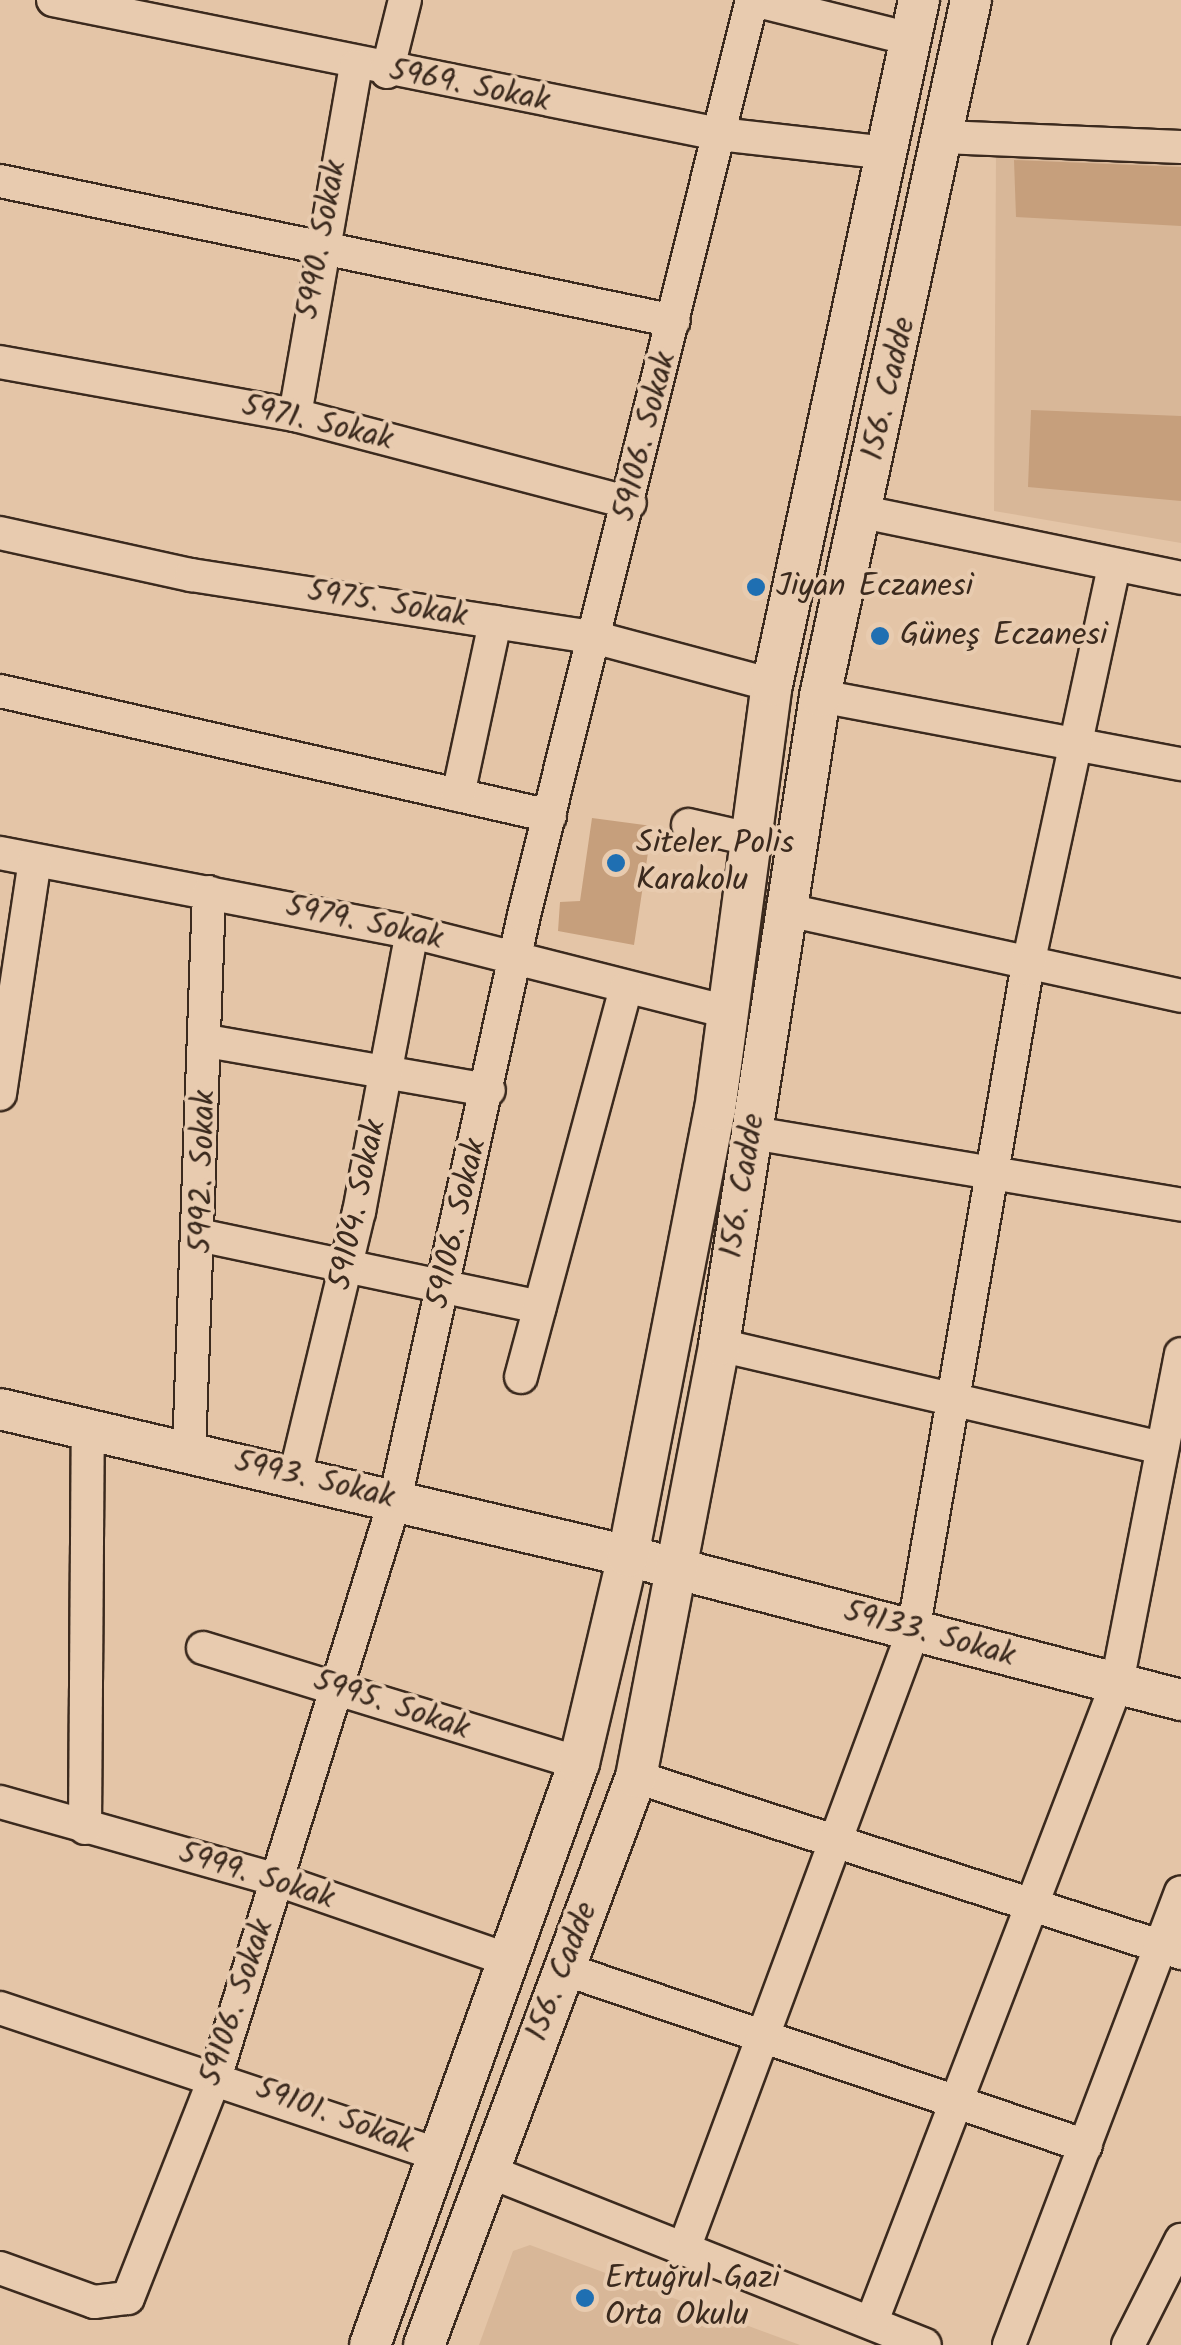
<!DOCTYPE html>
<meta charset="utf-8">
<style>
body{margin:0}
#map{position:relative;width:1181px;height:2345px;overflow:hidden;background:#e4c5a7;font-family:Kalam,sans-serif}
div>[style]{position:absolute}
.built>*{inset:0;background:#d8b798}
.building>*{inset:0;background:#c69f7c}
.roads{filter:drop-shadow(2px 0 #3b2a1e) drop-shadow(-2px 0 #3b2a1e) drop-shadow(0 2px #3b2a1e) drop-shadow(0 -2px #3b2a1e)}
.minor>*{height:32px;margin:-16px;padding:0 16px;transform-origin:16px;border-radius:16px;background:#e8cbaf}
.tertiary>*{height:40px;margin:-20px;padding:0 20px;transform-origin:20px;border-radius:20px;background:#e8cbaf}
.dots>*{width:28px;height:28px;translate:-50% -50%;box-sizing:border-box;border:5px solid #e8cbaf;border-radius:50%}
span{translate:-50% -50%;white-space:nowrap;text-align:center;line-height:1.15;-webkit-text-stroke:8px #e8cbaf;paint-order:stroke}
.street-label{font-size:32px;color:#3b2a1e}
.poi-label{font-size:32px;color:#3b2a1e}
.left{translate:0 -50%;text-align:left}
</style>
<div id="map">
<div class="built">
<div style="clip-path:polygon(996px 153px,1181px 160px,1181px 543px,994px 511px)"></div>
<div style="clip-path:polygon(530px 2245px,800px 2345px,479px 2345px,513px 2251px)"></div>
</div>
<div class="building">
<div style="clip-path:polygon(1014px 160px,1181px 167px,1181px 226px,1016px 217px)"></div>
<div style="clip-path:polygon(1031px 410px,1181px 416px,1181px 501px,1028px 487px)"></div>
<div style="clip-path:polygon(592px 818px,652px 826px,634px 945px,558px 931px,560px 902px,580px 901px)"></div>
</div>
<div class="roads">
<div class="minor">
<div style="left:53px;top:0;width:679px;rotate:11.38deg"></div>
<div style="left:719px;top:134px;width:171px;rotate:6.4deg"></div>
<div style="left:754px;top:0;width:162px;rotate:14deg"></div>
<div style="left:387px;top:72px;width:74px;rotate:-76deg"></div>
<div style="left:943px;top:137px;width:238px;rotate:2.4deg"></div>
<div style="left:0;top:181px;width:688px;rotate:11.73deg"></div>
<div style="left:0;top:362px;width:300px;rotate:10.2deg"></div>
<div style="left:295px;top:415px;width:346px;rotate:14.7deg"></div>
<div style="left:295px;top:415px;width:354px;rotate:-80.1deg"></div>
<div style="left:863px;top:512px;width:325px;rotate:11.7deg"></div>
<div style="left:0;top:533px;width:196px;rotate:12.4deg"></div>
<div style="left:191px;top:575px;width:411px;rotate:8.8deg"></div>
<div style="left:597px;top:638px;width:181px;rotate:15deg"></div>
<div style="left:0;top:691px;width:564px;rotate:12.8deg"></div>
<div style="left:820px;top:696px;width:367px;rotate:10.7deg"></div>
<div style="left:458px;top:795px;width:177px;rotate:-77.9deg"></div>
<div style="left:688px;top:825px;width:64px;rotate:12.7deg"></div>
<div style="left:0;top:853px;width:420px;rotate:10.9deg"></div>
<div style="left:412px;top:932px;width:323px;rotate:14.2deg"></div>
<div style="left:783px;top:909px;width:407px;rotate:12.3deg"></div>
<div style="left:207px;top:1041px;width:286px;rotate:9.9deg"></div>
<div style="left:0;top:1094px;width:236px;rotate:-81.5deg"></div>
<div style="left:753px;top:1133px;width:434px;rotate:9.5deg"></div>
<div style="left:203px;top:1236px;width:344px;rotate:11.9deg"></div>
<div style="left:719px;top:1345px;width:455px;rotate:13.1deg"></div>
<div style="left:521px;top:1377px;width:402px;rotate:-74.9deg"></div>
<div style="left:189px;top:1452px;width:560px;rotate:-87.95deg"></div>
<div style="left:295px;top:1476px;width:272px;rotate:-76.4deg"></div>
<div style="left:359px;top:1212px;width:285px;rotate:-79.3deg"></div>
<div style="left:203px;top:1648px;width:393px;rotate:17deg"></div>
<div style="left:636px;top:1777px;width:573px;rotate:17.9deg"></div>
<div style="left:0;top:1802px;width:289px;rotate:15.7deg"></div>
<div style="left:278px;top:1880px;width:244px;rotate:19.1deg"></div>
<div style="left:85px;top:1828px;width:396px;rotate:-89.6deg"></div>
<div style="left:564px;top:1969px;width:551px;rotate:18.73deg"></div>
<div style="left:0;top:2008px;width:463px;rotate:18.5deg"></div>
<div style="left:488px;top:2171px;width:470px;rotate:21.7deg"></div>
<div style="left:685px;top:2246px;width:655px;rotate:-69.63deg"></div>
<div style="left:913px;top:1632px;width:673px;rotate:-80.24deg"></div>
<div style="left:1027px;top:969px;width:412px;rotate:-77.8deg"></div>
<div style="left:0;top:2268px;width:100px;rotate:19.9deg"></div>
<div style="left:94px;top:2302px;width:34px;rotate:-7deg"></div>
<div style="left:128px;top:2298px;width:240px;rotate:-68.5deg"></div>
<div style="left:216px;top:2075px;width:602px;rotate:-72.71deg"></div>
<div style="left:395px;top:1500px;width:599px;rotate:-77.56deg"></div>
<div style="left:524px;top:915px;width:943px;rotate:-76.01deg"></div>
<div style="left:872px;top:2321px;width:683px;rotate:-68.99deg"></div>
<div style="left:1117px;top:1683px;width:335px;rotate:-79deg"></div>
<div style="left:1009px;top:2345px;width:484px;rotate:-69.2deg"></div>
<div style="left:1128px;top:2345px;width:118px;rotate:-63.2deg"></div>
</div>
<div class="tertiary">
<div style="left:0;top:1409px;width:645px;rotate:13.17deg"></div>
<div style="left:628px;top:1556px;width:571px;rotate:14.6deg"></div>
<div style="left:370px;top:2345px;width:618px;rotate:-70.25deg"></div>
<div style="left:579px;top:1763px;width:213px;rotate:-76.7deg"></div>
<div style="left:628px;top:1556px;width:454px;rotate:-79deg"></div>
<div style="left:715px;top:1110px;width:429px;rotate:-82.4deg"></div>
<div style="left:772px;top:685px;width:701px;rotate:-77.89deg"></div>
<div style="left:424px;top:2345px;width:606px;rotate:-69.53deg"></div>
<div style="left:636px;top:1777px;width:440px;rotate:-79.1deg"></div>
<div style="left:719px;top:1345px;width:657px;rotate:-81.15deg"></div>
<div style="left:820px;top:696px;width:712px;rotate:-77.76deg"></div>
</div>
</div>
<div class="dots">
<div style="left:756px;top:587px;background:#1f6fb2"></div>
<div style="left:880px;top:636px;background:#1f6fb2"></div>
<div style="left:616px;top:863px;background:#1f6fb2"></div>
<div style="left:585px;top:2298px;background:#1f6fb2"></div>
</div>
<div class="street-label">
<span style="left:469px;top:87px;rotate:11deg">5969. Sokak</span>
<span style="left:323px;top:240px;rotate:-80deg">5990. Sokak</span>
<span style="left:890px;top:389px;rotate:-77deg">156. Cadde</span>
<span style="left:317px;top:424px;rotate:13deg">5971. Sokak</span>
<span style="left:646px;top:437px;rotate:-76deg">59106. Sokak</span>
<span style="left:387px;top:605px;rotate:9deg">5975. Sokak</span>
<span style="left:364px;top:924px;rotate:12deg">5979. Sokak</span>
<span style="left:204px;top:1172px;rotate:-89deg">5992. Sokak</span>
<span style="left:744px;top:1186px;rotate:-81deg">156. Cadde</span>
<span style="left:359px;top:1205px;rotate:-78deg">59104. Sokak</span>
<span style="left:458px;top:1224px;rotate:-77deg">59106. Sokak</span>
<span style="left:314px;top:1481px;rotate:13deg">5993. Sokak</span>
<span style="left:929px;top:1635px;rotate:15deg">59133. Sokak</span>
<span style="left:391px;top:1706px;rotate:18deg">5995. Sokak</span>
<span style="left:256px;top:1877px;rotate:17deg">5999. Sokak</span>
<span style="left:563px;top:1972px;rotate:-69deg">156. Cadde</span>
<span style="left:238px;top:2003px;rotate:-72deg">59106. Sokak</span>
<span style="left:334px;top:2117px;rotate:20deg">59101. Sokak</span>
</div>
<div class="poi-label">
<span class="left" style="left:776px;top:587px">Jiyan Eczanesi</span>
<span class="left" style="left:900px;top:636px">Güneş Eczanesi</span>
<span class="left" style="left:636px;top:863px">Siteler Polis<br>Karakolu</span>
<span class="left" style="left:605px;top:2298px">Ertuğrul Gazi<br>Orta Okulu</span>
</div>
</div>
